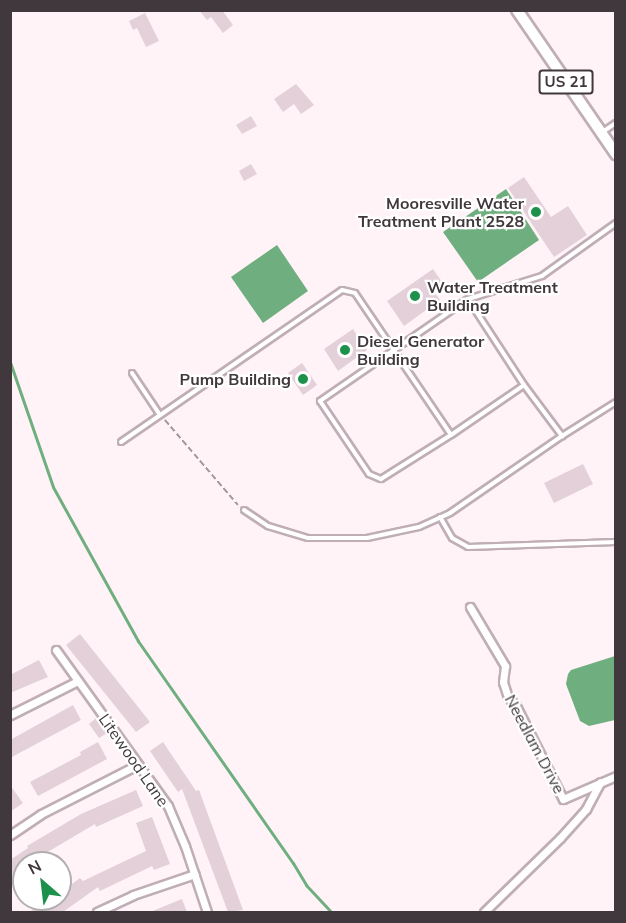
<!DOCTYPE html>
<style>
body{margin:0}
#map{position:relative;width:626px;height:923px;overflow:hidden;background:#fff3f8;font-family:Mulish,sans-serif}
div>[style]{position:absolute}
.water>*{inset:0;background:#6fae7f}
.stream>*{height:3px;margin:-1.5px;padding:0 1.5px;transform-origin:1.5px;border-radius:1.5px;background:#6fae7f}
.building>*{inset:0;background:#e3d0d8}
.path>*{height:1.5px;margin-top:-0.75px;transform-origin:0;background:repeating-linear-gradient(90deg,#a1979b 0 6px,transparent 0 9px)}
.roads{filter:drop-shadow(2px 0 #c0aeb6) drop-shadow(-2px 0 #c0aeb6) drop-shadow(0 2px #c0aeb6) drop-shadow(0 -2px #c0aeb6)}
.service>*{height:4px;margin:-2px;padding:0 2px;transform-origin:2px;border-radius:2px;background:#fff}
.minor>*{height:7px;margin:-3.5px;padding:0 3.5px;transform-origin:3.5px;border-radius:3.5px;background:#fff}
.primary>*{height:10px;margin:-5px;padding:0 5px;transform-origin:5px;border-radius:5px;background:#fff}
.dots>*{width:16px;height:16px;translate:-50% -50%;box-sizing:border-box;border:3px solid #fff;border-radius:50%}
span{translate:-50% -50%;white-space:nowrap;text-align:center;line-height:1.15;-webkit-text-stroke:4.5px #fff;paint-order:stroke}
.shield-label span{padding:2px 4px;background:#fff;border:2px solid;border-radius:4px;-webkit-text-stroke-width:0}
.shield-label{font-size:15px;color:#40383c;font-weight:700}
.poi-label{font-size:16px;color:#40383c;font-weight:700}
.right{translate:-100% -50%;text-align:right}
.left{translate:0 -50%;text-align:left}
.street-label{font-size:16px;color:#40383c}
.frame{position:absolute;inset:0;border:12px solid #40383c;pointer-events:none}
.north{position:absolute;left:12px;top:851px;width:60px;height:60px;box-sizing:border-box;background:#fff;border:2px solid #b3afb1;border-radius:50%;rotate:332deg;font-size:16px;font-weight:700;line-height:24px;text-align:center;color:#40383c}
.north::after{content:'';display:block;margin:auto;width:21px;height:27px;background:#1d904b;clip-path:polygon(50% 0,100% 100%,50% 72%,0 100%)}
</style>
<div id="map">
<div class="water">
<div style="clip-path:polygon(506px 189px,539px 240px,478px 282px,443px 232px)"></div>
<div style="clip-path:polygon(277px 245px,308px 291px,263px 323px,231px 277px)"></div>
<div style="clip-path:polygon(615px 656px,615px 720px,589px 726px,580px 721px,566px 684px,568px 674px,571px 670px)"></div>
</div>
<div class="stream">
<div style="left:10px;top:362px;width:132px;rotate:71deg"></div>
<div style="left:53px;top:487px;width:176px;rotate:61.1deg"></div>
<div style="left:138px;top:641px;width:271px;rotate:55.1deg"></div>
<div style="left:293px;top:863px;width:26px;rotate:59deg"></div>
<div style="left:306px;top:885px;width:37px;rotate:47deg"></div>
</div>
<div class="building">
<div style="clip-path:polygon(199px 10px,222px 10px,233px 25px,223px 33px,211px 17px,207px 20px)"></div>
<div style="clip-path:polygon(145px 13px,159px 41px,146px 47px,137px 28px,133px 30px,129px 21px)"></div>
<div style="clip-path:polygon(296px 84px,314px 105px,301px 114px,294px 104px,283px 112px,274px 99px)"></div>
<div style="clip-path:polygon(251px 116px,257px 126px,242px 134px,236px 125px)"></div>
<div style="clip-path:polygon(251px 164px,257px 174px,244px 181px,239px 171px)"></div>
<div style="clip-path:polygon(524px 177px,551px 217px,568px 206px,587px 235px,554px 257px,508px 188px)"></div>
<div style="clip-path:polygon(433px 269px,444px 285px,434px 292px,440px 300px,404px 326px,387px 301px)"></div>
<div style="clip-path:polygon(353px 329px,367px 350px,338px 371px,324px 349px)"></div>
<div style="clip-path:polygon(302px 363px,317px 385px,303px 395px,288px 373px)"></div>
<div style="clip-path:polygon(583px 464px,593px 484px,554px 503px,544px 483px)"></div>
<div style="clip-path:polygon(80px 634px,150px 722px,136px 732px,66px 645px)"></div>
<div style="clip-path:polygon(39px 660px,48px 677px,10px 693px,10px 675px)"></div>
<div style="clip-path:polygon(73px 705px,81px 720px,10px 758px,10px 740px)"></div>
<div style="clip-path:polygon(96px 718px,107px 733px,99px 738px,89px 724px)"></div>
<div style="clip-path:polygon(98px 742px,107px 759px,38px 796px,30px 782px,81px 755px,80px 752px)"></div>
<div style="clip-path:polygon(163px 742px,196px 791px,199px 790px,243px 910px,228px 912px,182px 789px,178px 792px,150px 751px)"></div>
<div style="clip-path:polygon(10px 785px,23px 803px,10px 812px)"></div>
<div style="clip-path:polygon(136px 790px,143px 806px,96px 827px,95px 824px,29px 863px,24px 863px,24px 871px,10px 881px,10px 860px,28px 848px,27px 846px,81px 814px)"></div>
<div style="clip-path:polygon(152px 817px,170px 864px,154px 870px,152px 866px,100px 891px,98px 887px,63px 912px,29px 912px,52px 899px,60px 899px,60px 893px,80px 878px,83px 881px,146px 851px,136px 823px)"></div>
<div style="clip-path:polygon(182px 899px,187px 912px,150px 912px)"></div>
</div>
<div class="path">
<div style="left:165px;top:420px;width:112px;rotate:49.3deg"></div>
</div>
<div class="roads">
<div class="service">
<div style="left:601px;top:133px;width:18px;rotate:-34deg"></div>
<div style="left:616px;top:223px;width:91px;rotate:144.4deg"></div>
<div style="left:542px;top:276px;width:77px;rotate:162.7deg"></div>
<div style="left:468px;top:299px;width:180px;rotate:145.4deg"></div>
<div style="left:320px;top:401px;width:88px;rotate:56.1deg"></div>
<div style="left:369px;top:474px;width:13px;rotate:23deg"></div>
<div style="left:381px;top:479px;width:83px;rotate:-32.2deg"></div>
<div style="left:451px;top:435px;width:88px;rotate:-34.4deg"></div>
<div style="left:524px;top:385px;width:64px;rotate:53.3deg"></div>
<div style="left:562px;top:436px;width:64px;rotate:-32.2deg"></div>
<div style="left:468px;top:299px;width:103px;rotate:56.9deg"></div>
<div style="left:132px;top:373px;width:50px;rotate:56.3deg"></div>
<div style="left:121px;top:442px;width:268px;rotate:-34.5deg"></div>
<div style="left:342px;top:290px;width:13px;rotate:13deg"></div>
<div style="left:355px;top:293px;width:171px;rotate:55.9deg"></div>
<div style="left:244px;top:510px;width:29px;rotate:34deg"></div>
<div style="left:268px;top:526px;width:42px;rotate:16.7deg"></div>
<div style="left:308px;top:538px;width:59px"></div>
<div style="left:367px;top:538px;width:53px;rotate:-11.9deg"></div>
<div style="left:419px;top:527px;width:34px;rotate:-24deg"></div>
<div style="left:450px;top:513px;width:136px;rotate:-34.5deg"></div>
<div style="left:440px;top:517px;width:24px;rotate:60deg"></div>
<div style="left:452px;top:538px;width:18px;rotate:29deg"></div>
<div style="left:468px;top:547px;width:148px;rotate:-1.9deg"></div>
</div>
<div class="minor">
<div style="left:470px;top:607px;width:69px;rotate:59.3deg"></div>
<div style="left:505px;top:666px;width:16px;rotate:97deg"></div>
<div style="left:503px;top:682px;width:16px;rotate:72deg"></div>
<div style="left:508px;top:697px;width:12px;rotate:48deg"></div>
<div style="left:516px;top:706px;width:104px;rotate:63.2deg"></div>
<div style="left:563px;top:799px;width:58px;rotate:-23.5deg"></div>
<div style="left:56px;top:650px;width:192px;rotate:54.3deg"></div>
<div style="left:168px;top:806px;width:43px;rotate:67deg"></div>
<div style="left:185px;top:846px;width:70px;rotate:71.6deg"></div>
<div style="left:10px;top:715px;width:76px;rotate:-26.6deg"></div>
<div style="left:10px;top:835px;width:37px;rotate:-34deg"></div>
<div style="left:41px;top:814px;width:108px;rotate:-27deg"></div>
<div style="left:97px;top:912px;width:40px;rotate:-25deg"></div>
<div style="left:133px;top:895px;width:65px;rotate:-18.7deg"></div>
<div style="left:484px;top:912px;width:106px;rotate:-44.2deg"></div>
<div style="left:560px;top:838px;width:39px;rotate:-48deg"></div>
<div style="left:586px;top:809px;width:30px;rotate:-62deg"></div>
</div>
<div class="primary">
<div style="left:517px;top:10px;width:175px;rotate:55.5deg"></div>
</div>
</div>
<div class="dots">
<div style="left:536px;top:212px;background:#1d904b"></div>
<div style="left:415px;top:296px;background:#1d904b"></div>
<div style="left:345px;top:350px;background:#1d904b"></div>
<div style="left:303px;top:379px;background:#1d904b"></div>
</div>
<div class="shield-label">
<span style="left:566px;top:82px">US 21</span>
</div>
<div class="poi-label">
<span class="right" style="left:524px;top:212px">Mooresville Water<br>Treatment Plant 2528</span>
<span class="left" style="left:427px;top:296px">Water Treatment<br>Building</span>
<span class="left" style="left:357px;top:350px">Diesel Generator<br>Building</span>
<span class="right" style="left:291px;top:379px">Pump Building</span>
</div>
<div class="street-label">
<span style="left:535px;top:744px;rotate:62deg">Needlam Drive</span>
<span style="left:134px;top:760px;rotate:55deg">Litewood Lane</span>
</div>
<div class="frame"></div>
<div class="north">N</div>
</div>
